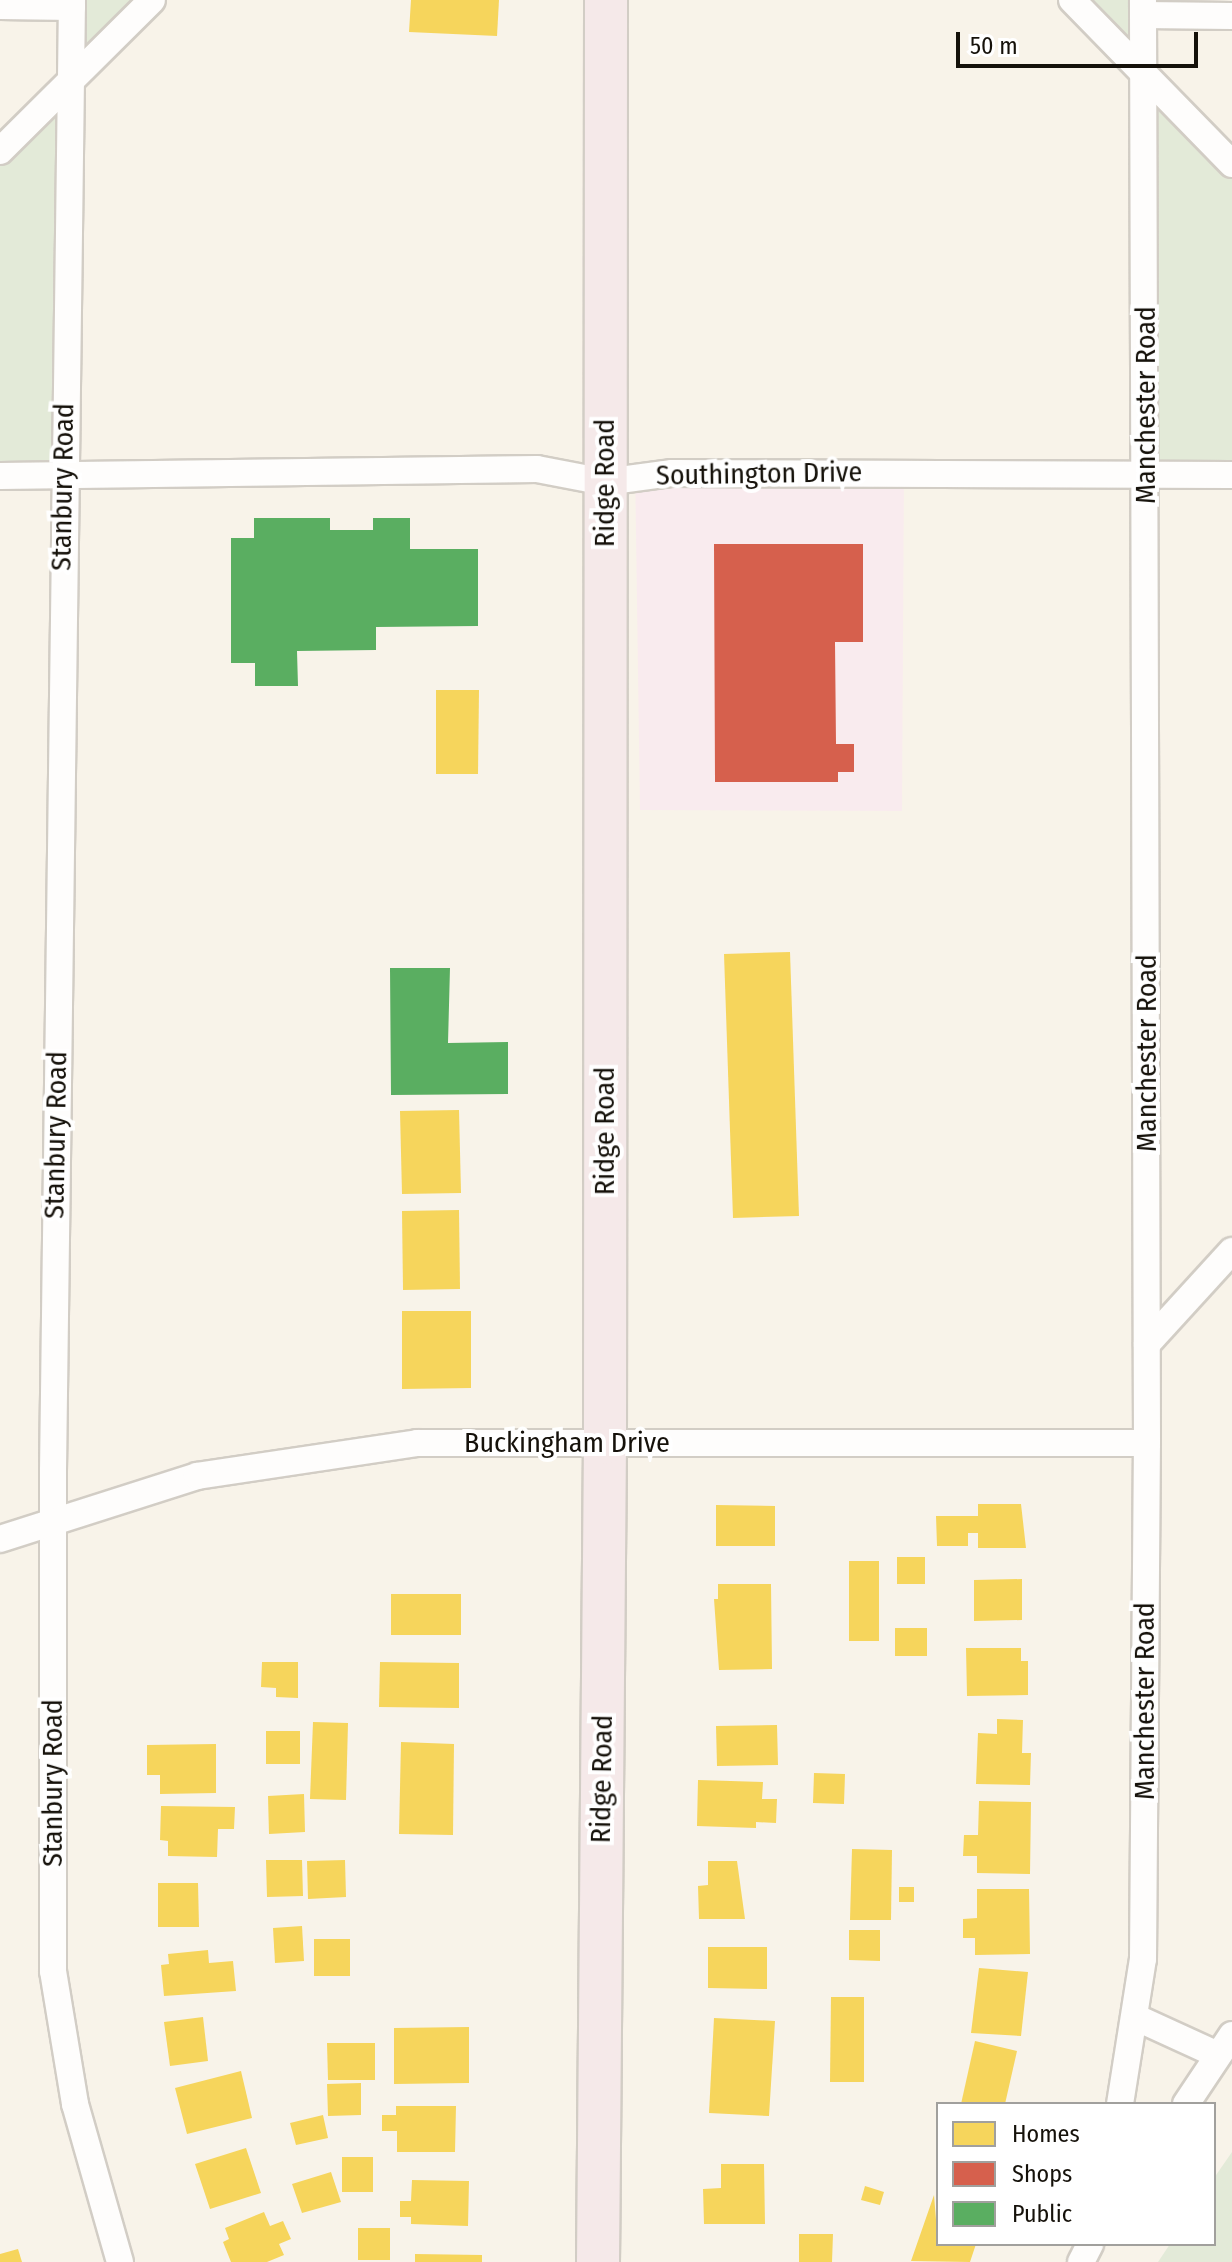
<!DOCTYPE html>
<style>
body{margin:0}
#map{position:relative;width:1232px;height:2262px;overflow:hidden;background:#f8f3e9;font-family:"Fira Sans Condensed",sans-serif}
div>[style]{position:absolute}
.commercial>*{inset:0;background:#f9ebee}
.green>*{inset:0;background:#e3ead8}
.homes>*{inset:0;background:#f6d55c}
.shops>*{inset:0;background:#d6604d}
.public>*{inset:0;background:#5aae61}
.roads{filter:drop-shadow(2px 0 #d2cdc5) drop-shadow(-2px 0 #d2cdc5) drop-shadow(0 2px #d2cdc5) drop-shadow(0 -2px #d2cdc5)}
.street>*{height:26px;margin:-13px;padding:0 13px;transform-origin:13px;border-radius:13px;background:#fefdfc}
.primary>*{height:42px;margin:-21px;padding:0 21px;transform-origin:21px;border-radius:21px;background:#f5e9e9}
span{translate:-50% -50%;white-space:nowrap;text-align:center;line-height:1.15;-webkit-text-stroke:8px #fff;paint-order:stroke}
.street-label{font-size:28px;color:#15110a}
.legend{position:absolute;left:936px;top:2102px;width:280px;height:144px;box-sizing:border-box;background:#fff;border:2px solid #a1a09d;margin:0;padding:10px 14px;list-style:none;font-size:24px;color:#15110a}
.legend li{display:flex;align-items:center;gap:16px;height:40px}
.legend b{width:40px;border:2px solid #a1a09d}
.scale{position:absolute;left:956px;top:32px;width:242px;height:36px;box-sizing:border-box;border:4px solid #15110a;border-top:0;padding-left:10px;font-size:24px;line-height:28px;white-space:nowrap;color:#15110a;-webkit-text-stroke:6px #fff;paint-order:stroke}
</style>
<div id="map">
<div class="commercial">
<div style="clip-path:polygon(635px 463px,904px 465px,902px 811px,640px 810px)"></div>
</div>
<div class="green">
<div style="clip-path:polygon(72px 0,152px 0,71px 83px,63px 476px,0 476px,0 151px,71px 83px)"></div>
<div style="clip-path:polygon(1072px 0,1143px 0,1143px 69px,1232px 164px,1232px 475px,1147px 473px,1143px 69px)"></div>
<div style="clip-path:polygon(1232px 2152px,1232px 2262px,1158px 2262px,1170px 2244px,1214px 2244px,1214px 2178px)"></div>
</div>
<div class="homes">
<div style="clip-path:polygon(411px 0,499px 0,497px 36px,409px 32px)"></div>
<div style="clip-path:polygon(436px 690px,479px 690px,478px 774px,436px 774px)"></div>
<div style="clip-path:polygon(790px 952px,799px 1216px,733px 1218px,724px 954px)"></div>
<div style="clip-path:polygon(459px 1110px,461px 1193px,402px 1194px,400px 1111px)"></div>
<div style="clip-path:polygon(459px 1210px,460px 1289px,403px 1290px,402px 1211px)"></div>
<div style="clip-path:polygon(402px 1311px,471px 1311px,471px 1388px,402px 1389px)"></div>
<div style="clip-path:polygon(978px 1504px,1021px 1504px,1026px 1548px,978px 1548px,978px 1533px,968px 1533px,968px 1546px,937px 1546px,936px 1516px,978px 1516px)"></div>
<div style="clip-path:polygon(716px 1505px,775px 1506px,775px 1546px,716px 1546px)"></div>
<div style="clip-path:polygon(897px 1557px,925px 1557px,925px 1584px,897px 1584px)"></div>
<div style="clip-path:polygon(849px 1561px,879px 1561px,879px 1641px,849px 1641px)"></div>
<div style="clip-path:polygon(1022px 1579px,1022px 1620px,974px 1621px,974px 1580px)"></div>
<div style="clip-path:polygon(718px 1584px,771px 1584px,772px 1669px,719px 1670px,714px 1599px,718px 1599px)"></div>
<div style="clip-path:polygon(391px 1594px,461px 1594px,461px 1635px,391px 1635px)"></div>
<div style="clip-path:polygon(895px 1628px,927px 1628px,927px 1656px,895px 1656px)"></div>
<div style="clip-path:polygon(966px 1648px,1021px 1648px,1021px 1661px,1028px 1661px,1028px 1695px,967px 1696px)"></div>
<div style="clip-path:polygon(262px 1662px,298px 1662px,298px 1698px,276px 1697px,276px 1688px,261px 1687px)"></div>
<div style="clip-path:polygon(380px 1662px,459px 1663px,459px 1708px,379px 1707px)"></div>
<div style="clip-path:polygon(997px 1719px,1023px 1720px,1022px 1753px,1031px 1753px,1030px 1785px,976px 1784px,978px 1733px,997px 1734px)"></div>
<div style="clip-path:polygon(313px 1722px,348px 1723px,346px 1800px,310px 1799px)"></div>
<div style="clip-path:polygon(777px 1725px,778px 1765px,717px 1766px,716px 1726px)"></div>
<div style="clip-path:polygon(266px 1731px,300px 1731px,300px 1764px,266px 1764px)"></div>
<div style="clip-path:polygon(401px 1742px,454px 1744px,453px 1835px,399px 1834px)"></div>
<div style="clip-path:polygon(216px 1744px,216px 1793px,160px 1794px,160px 1775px,147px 1775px,147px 1745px)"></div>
<div style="clip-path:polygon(814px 1773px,845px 1774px,844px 1804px,813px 1803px)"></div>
<div style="clip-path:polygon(698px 1780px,763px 1782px,762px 1799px,777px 1799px,776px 1823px,756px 1822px,756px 1828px,697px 1826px)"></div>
<div style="clip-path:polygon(304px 1794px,305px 1832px,269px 1834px,268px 1796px)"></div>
<div style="clip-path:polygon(979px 1801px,1031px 1802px,1030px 1874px,977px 1873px,977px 1856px,963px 1856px,964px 1835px,978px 1835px)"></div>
<div style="clip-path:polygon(161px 1806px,235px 1807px,234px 1829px,218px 1829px,217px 1857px,168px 1856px,168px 1841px,160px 1840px)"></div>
<div style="clip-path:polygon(852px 1849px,892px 1850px,891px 1920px,850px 1920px)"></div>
<div style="clip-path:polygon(266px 1860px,302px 1860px,303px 1896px,267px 1897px)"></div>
<div style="clip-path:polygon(345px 1860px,346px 1897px,308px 1899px,307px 1861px)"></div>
<div style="clip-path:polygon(708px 1861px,737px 1861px,745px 1919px,699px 1919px,698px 1886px,708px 1885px)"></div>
<div style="clip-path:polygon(158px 1883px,198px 1883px,199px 1927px,158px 1927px)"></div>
<div style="clip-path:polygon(899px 1887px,914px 1887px,914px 1902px,899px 1902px)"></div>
<div style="clip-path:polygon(977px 1889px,1029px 1889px,1030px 1954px,975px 1955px,975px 1938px,963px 1938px,963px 1919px,977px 1918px)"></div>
<div style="clip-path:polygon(302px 1926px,304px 1961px,275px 1963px,273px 1928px)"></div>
<div style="clip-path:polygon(849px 1930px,880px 1930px,880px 1961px,849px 1960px)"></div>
<div style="clip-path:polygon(314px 1939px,350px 1939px,350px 1976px,314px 1976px)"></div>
<div style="clip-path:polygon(708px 1947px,767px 1947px,767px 1989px,708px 1988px)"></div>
<div style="clip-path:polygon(208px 1950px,209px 1963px,233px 1961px,236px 1991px,164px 1996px,161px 1965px,169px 1964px,168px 1954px)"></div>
<div style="clip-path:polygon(979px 1968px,1028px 1972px,1021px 2036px,971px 2033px)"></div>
<div style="clip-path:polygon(831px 1997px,864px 1997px,864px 2082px,830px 2082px)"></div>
<div style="clip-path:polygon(203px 2017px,208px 2061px,170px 2066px,164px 2022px)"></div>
<div style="clip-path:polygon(714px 2018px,775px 2021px,769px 2116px,709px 2113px)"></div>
<div style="clip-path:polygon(469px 2027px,469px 2083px,394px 2084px,394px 2028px)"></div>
<div style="clip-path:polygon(975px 2041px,1017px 2051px,1005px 2104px,961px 2104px)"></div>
<div style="clip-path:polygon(327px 2043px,375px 2043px,375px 2080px,328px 2080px)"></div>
<div style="clip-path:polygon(241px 2071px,252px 2118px,187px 2134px,175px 2088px)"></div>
<div style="clip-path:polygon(361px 2083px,361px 2115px,328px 2116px,327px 2084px)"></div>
<div style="clip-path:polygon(396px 2106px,456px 2106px,455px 2152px,397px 2152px,397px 2131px,382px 2131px,382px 2115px,396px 2115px)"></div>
<div style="clip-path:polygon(323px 2115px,328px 2138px,296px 2145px,290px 2123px)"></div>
<div style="clip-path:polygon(246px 2148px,261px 2193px,210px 2209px,195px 2164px)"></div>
<div style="clip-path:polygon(342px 2157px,373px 2157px,373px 2192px,342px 2192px)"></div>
<div style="clip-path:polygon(721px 2164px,764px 2164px,765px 2224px,704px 2224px,703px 2189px,721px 2188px)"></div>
<div style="clip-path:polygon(331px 2172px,341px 2202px,302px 2213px,292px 2184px)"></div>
<div style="clip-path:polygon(412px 2180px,469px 2181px,468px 2226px,411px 2224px,411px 2217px,400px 2217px,400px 2201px,411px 2201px)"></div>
<div style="clip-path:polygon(865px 2186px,884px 2192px,880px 2205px,861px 2200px)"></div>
<div style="clip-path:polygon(934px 2195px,938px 2244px,976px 2244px,970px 2262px,911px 2261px)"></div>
<div style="clip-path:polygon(264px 2212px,270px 2226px,283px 2221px,291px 2239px,279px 2244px,284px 2255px,267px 2262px,231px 2262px,223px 2242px,229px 2239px,225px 2228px)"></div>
<div style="clip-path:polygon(358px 2228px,390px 2228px,390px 2260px,358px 2260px)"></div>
<div style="clip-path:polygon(799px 2234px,833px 2234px,832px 2262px,799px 2262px)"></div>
<div style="clip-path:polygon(18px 2249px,22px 2262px,0 2262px,0 2254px)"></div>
<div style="clip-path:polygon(415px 2254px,482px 2255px,482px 2262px,415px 2262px)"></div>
</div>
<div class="shops">
<div style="clip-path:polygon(714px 544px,863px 544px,863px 642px,835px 642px,836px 744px,854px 744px,854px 772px,838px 772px,838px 782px,715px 782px)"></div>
</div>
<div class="public">
<div style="clip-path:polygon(254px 518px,330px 518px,330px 530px,373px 530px,373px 518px,410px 518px,410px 549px,478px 549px,478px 626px,376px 627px,376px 650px,297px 651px,298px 686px,255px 686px,255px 663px,231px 663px,231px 538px,254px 538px)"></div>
<div style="clip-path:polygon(390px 968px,450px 968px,448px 1043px,508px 1042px,508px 1094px,391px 1095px)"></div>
</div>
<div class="roads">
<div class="street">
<div style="left:72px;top:0;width:1472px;rotate:90.74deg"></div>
<div style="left:53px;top:1472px;width:499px;rotate:90deg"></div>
<div style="left:53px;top:1971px;width:135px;rotate:80.6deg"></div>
<div style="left:75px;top:2104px;width:164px;rotate:74.1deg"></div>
<div style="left:1072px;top:0;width:229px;rotate:45.7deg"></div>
<div style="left:0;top:6px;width:72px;rotate:0.8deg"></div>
<div style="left:1143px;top:15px;width:89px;rotate:0.6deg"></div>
<div style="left:0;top:151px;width:214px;rotate:-44.8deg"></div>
<div style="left:0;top:476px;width:537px;rotate:-0.75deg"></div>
<div style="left:537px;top:469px;width:69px;rotate:10.8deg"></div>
<div style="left:605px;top:482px;width:68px;rotate:-7.7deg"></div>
<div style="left:672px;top:473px;width:560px;rotate:0.2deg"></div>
<div style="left:1147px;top:1344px;width:126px;rotate:-47.6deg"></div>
<div style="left:0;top:1539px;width:207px;rotate:-17.7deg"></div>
<div style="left:197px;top:1476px;width:222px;rotate:-8.5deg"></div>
<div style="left:417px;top:1443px;width:730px"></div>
<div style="left:1137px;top:2018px;width:89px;rotate:24.6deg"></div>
<div style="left:1120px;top:2104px;width:147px;rotate:-81deg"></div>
<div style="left:1143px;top:1959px;width:516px;rotate:-89.56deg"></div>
<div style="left:1147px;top:1443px;width:1443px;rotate:-90.16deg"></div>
<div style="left:1186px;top:2104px;width:83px;rotate:-56.3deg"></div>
<div style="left:1081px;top:2262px;width:20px;rotate:-63deg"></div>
</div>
<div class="primary">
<div style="left:598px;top:2262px;width:819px;rotate:-89.51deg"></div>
<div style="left:605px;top:1443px;width:1443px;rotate:-89.96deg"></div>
</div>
</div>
<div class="street-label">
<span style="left:1146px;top:405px;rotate:-90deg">Manchester Road</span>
<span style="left:759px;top:474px;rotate:-1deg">Southington Drive</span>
<span style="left:605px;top:483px;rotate:-90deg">Ridge Road</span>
<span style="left:63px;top:487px;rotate:-89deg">Stanbury Road</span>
<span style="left:1147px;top:1053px;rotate:-90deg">Manchester Road</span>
<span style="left:605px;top:1131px;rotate:-90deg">Ridge Road</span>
<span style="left:56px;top:1135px;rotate:-89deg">Stanbury Road</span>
<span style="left:567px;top:1443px">Buckingham Drive</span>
<span style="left:1145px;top:1701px;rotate:-90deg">Manchester Road</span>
<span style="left:602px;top:1779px;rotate:-89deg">Ridge Road</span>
<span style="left:53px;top:1783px;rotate:-90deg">Stanbury Road</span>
</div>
<ul class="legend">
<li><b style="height:22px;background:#f6d55c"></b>Homes</li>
<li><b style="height:22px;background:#d6604d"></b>Shops</li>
<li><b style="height:22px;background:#5aae61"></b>Public</li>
</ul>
<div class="scale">50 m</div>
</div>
